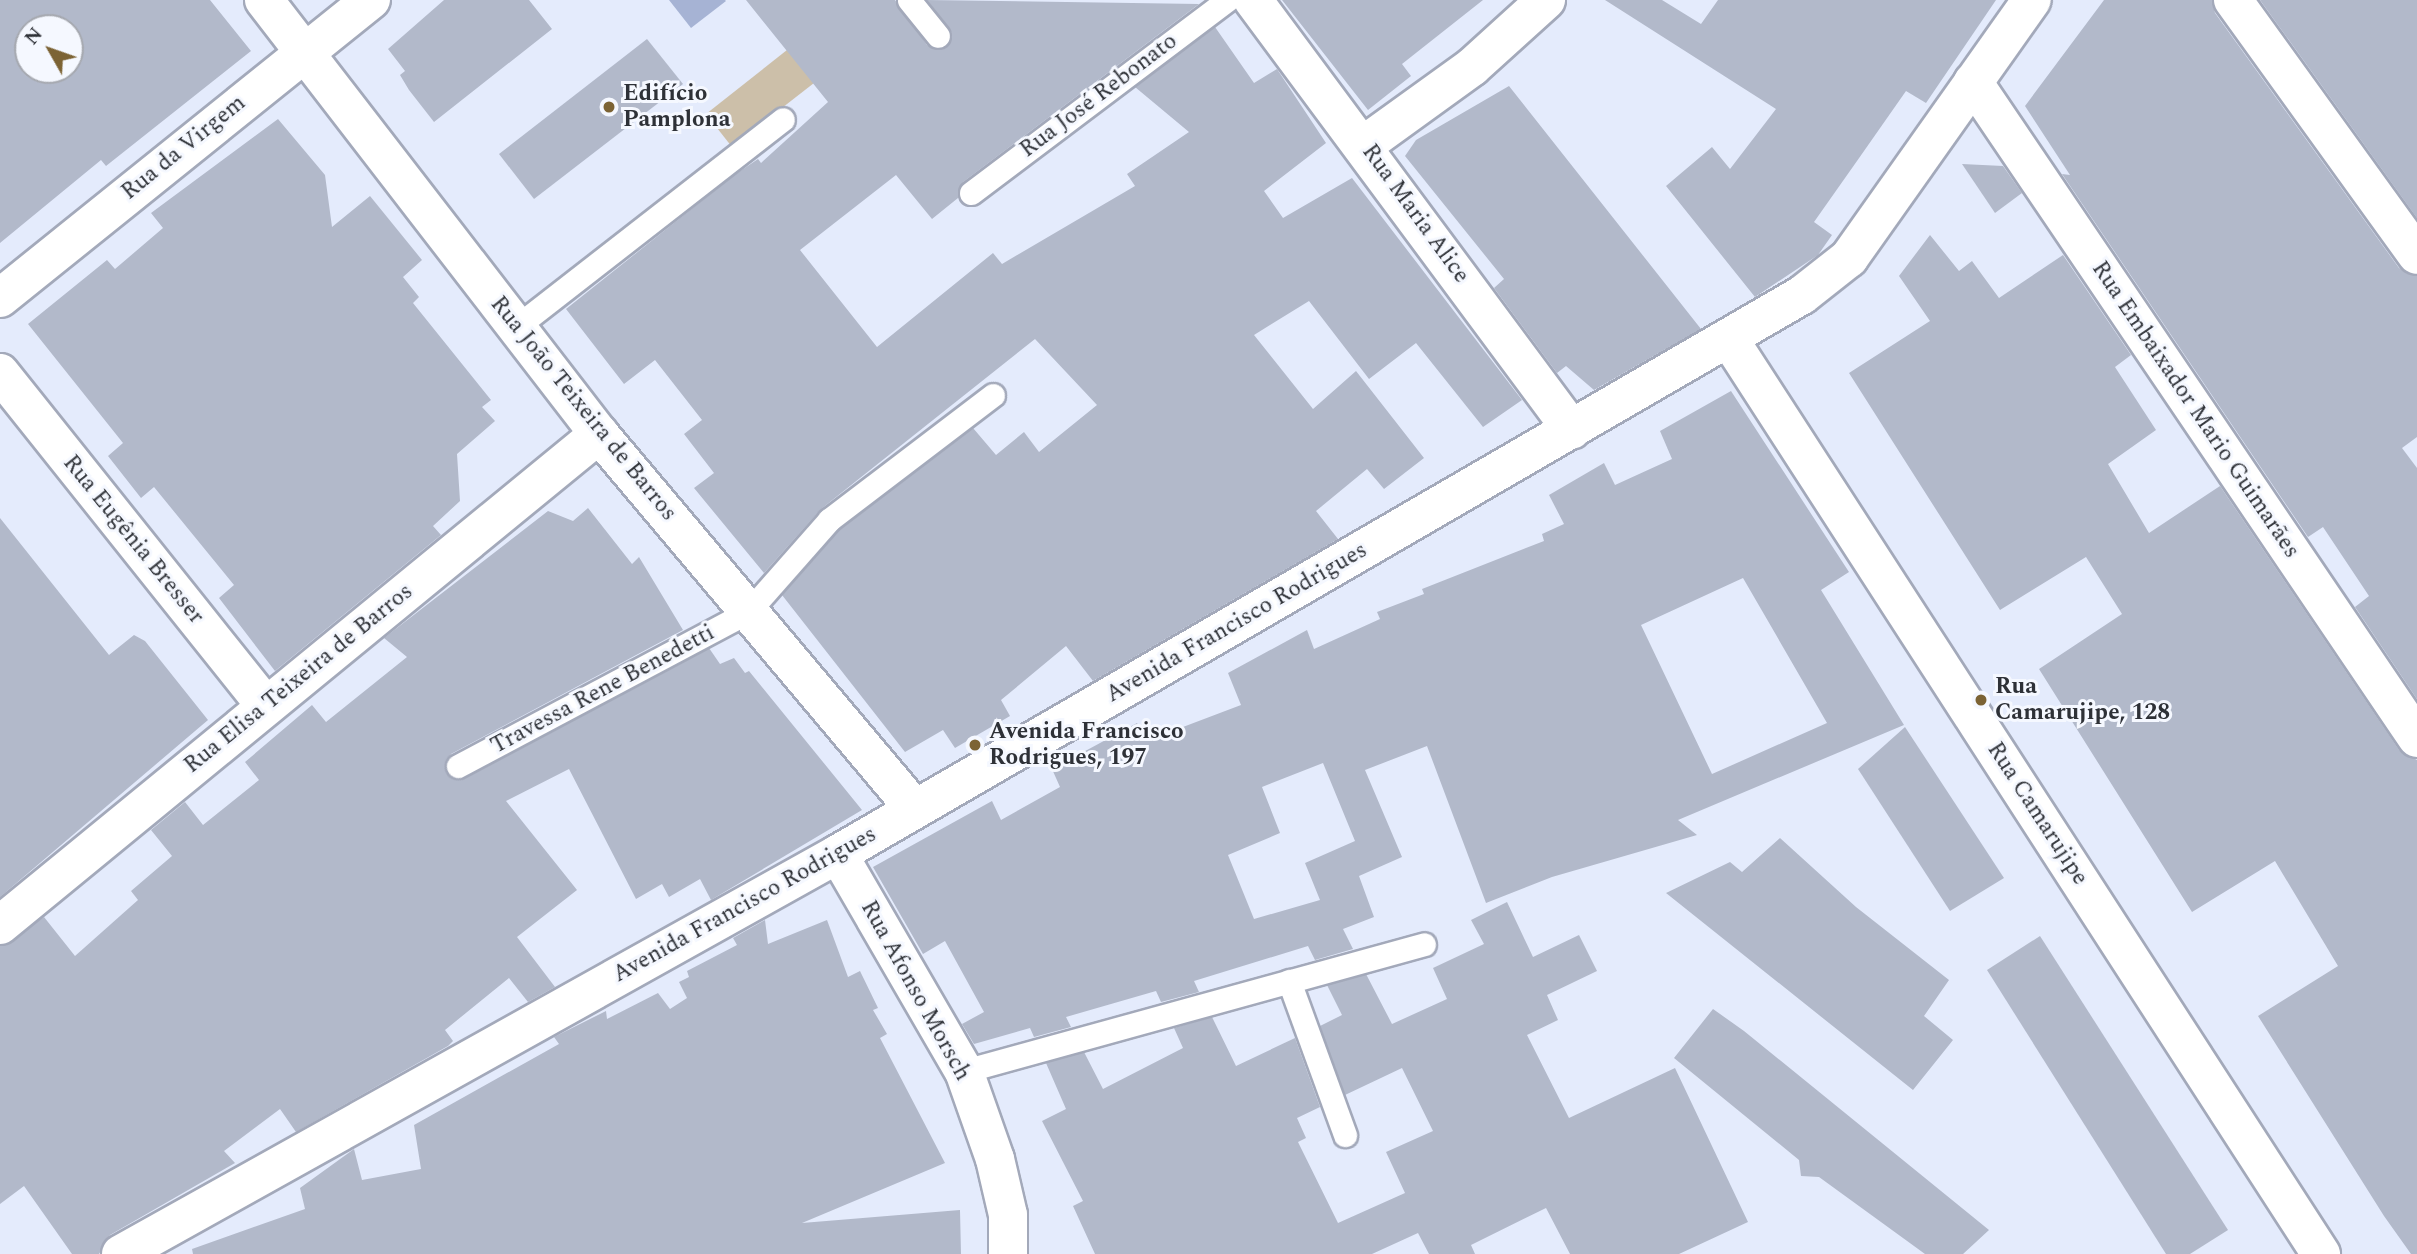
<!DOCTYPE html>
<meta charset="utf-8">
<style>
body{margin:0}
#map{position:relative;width:2417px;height:1254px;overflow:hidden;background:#e4ebfc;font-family:Spectral,serif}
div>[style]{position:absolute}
.green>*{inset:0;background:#ccbfa9}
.water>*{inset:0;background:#a6b3d4}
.building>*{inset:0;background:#b2b9ca}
.roads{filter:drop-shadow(2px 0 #a3a9ba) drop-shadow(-2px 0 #a3a9ba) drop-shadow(0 2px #a3a9ba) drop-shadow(0 -2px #a3a9ba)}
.lane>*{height:23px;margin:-11.5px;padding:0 11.5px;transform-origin:11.5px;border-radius:11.5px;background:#fff}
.street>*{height:38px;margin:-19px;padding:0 19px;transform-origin:19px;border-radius:19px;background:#fff}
.dots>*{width:19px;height:19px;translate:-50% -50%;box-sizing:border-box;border:4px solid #f5f8ff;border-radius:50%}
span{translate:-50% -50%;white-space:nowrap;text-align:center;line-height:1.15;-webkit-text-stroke:6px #f5f8ff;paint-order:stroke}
.poi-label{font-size:23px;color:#2e3137;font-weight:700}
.left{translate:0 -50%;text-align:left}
.street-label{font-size:23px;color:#2e3137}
.north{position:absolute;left:14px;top:14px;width:70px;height:70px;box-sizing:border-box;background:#f5f8ff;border:2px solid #a5a8af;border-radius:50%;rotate:310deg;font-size:19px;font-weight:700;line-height:28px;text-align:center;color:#2e3137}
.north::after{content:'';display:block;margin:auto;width:24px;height:32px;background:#7c6334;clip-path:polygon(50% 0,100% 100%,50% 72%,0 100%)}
</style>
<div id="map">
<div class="green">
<div style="clip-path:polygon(787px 50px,814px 83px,732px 147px,706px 114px)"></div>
</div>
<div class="water">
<div style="clip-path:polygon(669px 0,725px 0,726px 1px,691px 28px)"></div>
</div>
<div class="building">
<div style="clip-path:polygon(evenodd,0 0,210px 0,251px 51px,106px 166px,101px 160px,0 243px,0 0,28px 28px,70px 28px,70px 70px,28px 70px,28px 28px)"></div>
<div style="clip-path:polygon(444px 0,529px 0,552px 29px,434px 122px,409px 90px,400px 75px,405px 71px,388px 49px)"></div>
<div style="clip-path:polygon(746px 0,895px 0,927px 45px,939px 50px,947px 46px,952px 33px,927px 0,1199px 4px,963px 182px,958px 198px,932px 219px,896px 175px,800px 250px,877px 347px,993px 253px,1002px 264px,1135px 186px,1127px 174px,1189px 132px,1135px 87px,1215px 27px,1254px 83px,1277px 69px,1326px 143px,1264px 191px,1283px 218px,1352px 178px,1522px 400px,1483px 427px,1416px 343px,1369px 379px,1309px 301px,1254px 335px,1313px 409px,1356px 371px,1424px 458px,1384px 489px,1367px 469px,1316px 511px,1338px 539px,1093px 681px,1066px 646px,1001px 700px,1010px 716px,955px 748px,943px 730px,905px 752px,782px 595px,839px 530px,973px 428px,996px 455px,1024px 432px,1039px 452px,1097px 405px,1035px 339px,821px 509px,764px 573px,694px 488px,714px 473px,684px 434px,702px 420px,655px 360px,624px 384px,566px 309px,733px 176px,758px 159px,761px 163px,828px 102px)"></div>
<div style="clip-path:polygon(1282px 0,1483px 0,1402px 64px,1411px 76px,1368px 110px)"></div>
<div style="clip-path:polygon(1605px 0,1662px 0,1701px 24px,1718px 0,1996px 0,1926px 103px,1906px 91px,1857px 161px,1814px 222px,1832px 235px,1818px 255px,1755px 297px,1666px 186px,1712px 147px,1730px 169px,1776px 109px)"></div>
<div style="clip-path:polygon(2104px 0,2212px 0,2215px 13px,2399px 268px,2417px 276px,2417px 437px,2402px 448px,2417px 468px,2417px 699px,2355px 607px,2369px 596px,2323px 527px,2308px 537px,2062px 174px,2070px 175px,2025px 106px)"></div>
<div style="clip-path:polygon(2260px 0,2417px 0,2417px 218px)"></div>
<div style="clip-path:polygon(647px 39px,683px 84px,534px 199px,499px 154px)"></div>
<div style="clip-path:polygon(1509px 86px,1701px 329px,1594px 390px,1566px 366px,1557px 373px,1494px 288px,1504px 279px,1405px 156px,1416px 140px)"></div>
<div style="clip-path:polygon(278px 119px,325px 175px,332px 227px,370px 196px,422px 260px,403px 277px,419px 297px,413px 303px,491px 400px,482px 407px,495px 421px,457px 454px,460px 501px,433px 526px,441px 535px,275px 671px,219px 598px,234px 585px,154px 487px,141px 498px,108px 456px,123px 443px,28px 324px,107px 260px,115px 269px,163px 228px,151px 213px)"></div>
<div style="clip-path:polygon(1962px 164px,2003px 166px,2022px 193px,1995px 213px)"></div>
<div style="clip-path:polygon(1930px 235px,1959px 271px,1972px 261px,1999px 298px,2063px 255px,2131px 355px,2115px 367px,2156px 430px,2108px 464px,2149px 533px,2220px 486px,2399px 750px,2417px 760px,2417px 1254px,2411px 1254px,2384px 1216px,2258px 1016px,2338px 966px,2275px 861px,2192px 912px,2039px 669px,2122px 614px,2086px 557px,2000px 610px,1849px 373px,1930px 321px,1899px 276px)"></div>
<div style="clip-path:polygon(evenodd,1731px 391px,1849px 572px,1821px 590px,1904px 725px,1678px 820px,1697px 835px,1552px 877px,1486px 903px,1427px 746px,1365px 770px,1402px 857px,1359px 876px,1374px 917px,1343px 929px,1353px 949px,1315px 960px,1308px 946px,1194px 981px,1199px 992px,1161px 1002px,1156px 991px,1066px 1017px,1071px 1027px,1034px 1037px,1030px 1028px,974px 1044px,962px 1024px,984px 1012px,945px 941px,923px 954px,873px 867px,992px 801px,1001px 820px,1060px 787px,1052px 769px,1137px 723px,1146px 741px,1241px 705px,1228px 673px,1307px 630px,1314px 649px,1380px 619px,1377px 612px,1424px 594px,1422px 589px,1544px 541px,1542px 534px,1564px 524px,1549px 495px,1604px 463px,1615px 485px,1672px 459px,1660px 431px,1731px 391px,1743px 578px,1827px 723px,1712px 774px,1641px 625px,1743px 578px,1731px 391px,1323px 763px,1355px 841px,1305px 863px,1320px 900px,1254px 919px,1228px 855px,1280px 833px,1262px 787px,1323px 763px)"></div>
<div style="clip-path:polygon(588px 508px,632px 564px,639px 557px,683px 630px,451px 754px,446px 773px,465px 778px,709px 648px,720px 664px,734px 658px,745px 673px,749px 671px,862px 810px,711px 900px,700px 879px,669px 897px,662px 884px,636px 899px,569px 769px,506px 801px,577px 890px,517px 937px,555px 987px,528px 1002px,509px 978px,445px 1030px,453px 1041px,448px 1046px,296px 1132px,280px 1109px,224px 1151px,235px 1163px,110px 1235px,99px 1254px,72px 1254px,24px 1186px,0 1204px,0 946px,44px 917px,75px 956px,138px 900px,131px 891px,172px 856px,151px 830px,185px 802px,203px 825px,259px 780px,245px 762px,312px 705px,326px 722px,407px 657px,384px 638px,548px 511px,573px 521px)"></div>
<div style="clip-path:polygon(0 518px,109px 655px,134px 635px,145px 641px,208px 720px,0 897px)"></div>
<div style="clip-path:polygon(1905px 727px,2004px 878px,1950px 911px,1858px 769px)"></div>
<div style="clip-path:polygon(1780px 838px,1856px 907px,1949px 980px,1924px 1016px,1953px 1040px,1913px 1090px,1666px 893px,1730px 862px,1742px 872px)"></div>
<div style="clip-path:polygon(1507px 902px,1533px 957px,1579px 935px,1597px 971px,1547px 995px,1558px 1020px,1527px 1035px,1569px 1118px,1675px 1068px,1748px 1222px,1679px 1254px,1570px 1254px,1546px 1208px,1471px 1245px,1475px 1254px,1429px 1254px,1418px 1233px,1372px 1254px,1095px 1254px,1073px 1206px,1083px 1201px,1042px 1121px,1066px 1109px,1046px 1063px,1084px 1052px,1103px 1089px,1183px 1048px,1174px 1028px,1212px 1017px,1236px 1066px,1295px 1038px,1320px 1107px,1297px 1118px,1306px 1138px,1298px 1142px,1338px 1223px,1405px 1193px,1386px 1152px,1433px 1131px,1402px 1068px,1345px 1095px,1320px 1026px,1342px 1015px,1327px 985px,1366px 974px,1392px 1024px,1447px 999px,1433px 968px,1484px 944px,1471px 920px)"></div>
<div style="clip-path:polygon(765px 920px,768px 944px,827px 920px,848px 977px,860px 971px,878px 1008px,873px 1010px,887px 1034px,880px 1038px,945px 1163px,802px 1223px,960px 1210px,961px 1254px,193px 1254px,192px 1249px,305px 1209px,300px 1188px,354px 1149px,362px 1180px,421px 1169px,414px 1125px,559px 1044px,554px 1037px,606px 1011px,607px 1019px,658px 993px,670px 1009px,687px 998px,679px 982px,689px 977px,687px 971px,737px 945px,733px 938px)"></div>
<div style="clip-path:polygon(2040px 936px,2228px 1230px,2190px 1254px,2166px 1254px,1987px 970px)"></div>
<div style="clip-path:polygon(1713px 1009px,1744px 1031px,1989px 1230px,1963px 1254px,1925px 1254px,1819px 1177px,1801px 1176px,1799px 1160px,1674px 1058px)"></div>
</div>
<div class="roads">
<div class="lane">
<div style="left:909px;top:0;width:46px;rotate:51.1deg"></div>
<div style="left:971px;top:193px;width:321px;rotate:-37deg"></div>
<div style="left:516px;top:327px;width:338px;rotate:-37.9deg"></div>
<div style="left:458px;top:766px;width:328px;rotate:-28deg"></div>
<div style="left:748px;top:612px;width:123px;rotate:-48.6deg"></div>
<div style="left:829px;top:520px;width:206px;rotate:-37.3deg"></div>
<div style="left:1289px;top:981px;width:164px;rotate:70deg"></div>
<div style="left:964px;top:1071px;width:477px;rotate:-15.4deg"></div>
</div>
<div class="street">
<div style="left:264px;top:0;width:548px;rotate:52.34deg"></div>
<div style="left:599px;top:434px;width:490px;rotate:49.9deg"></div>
<div style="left:1253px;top:0;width:535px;rotate:53.43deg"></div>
<div style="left:2233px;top:0;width:314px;rotate:54.2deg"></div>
<div style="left:1973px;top:82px;width:792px;rotate:55.91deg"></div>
<div style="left:1364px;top:145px;width:133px;rotate:-35.8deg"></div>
<div style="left:1472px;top:67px;width:100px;rotate:-42.2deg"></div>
<div style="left:0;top:298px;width:476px;rotate:-38.8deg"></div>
<div style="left:1729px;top:339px;width:1090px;rotate:57.1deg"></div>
<div style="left:0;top:373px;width:426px;rotate:51.4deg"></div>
<div style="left:838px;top:854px;width:251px;rotate:59.9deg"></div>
<div style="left:964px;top:1071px;width:93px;rotate:70.6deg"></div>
<div style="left:995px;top:1159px;width:57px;rotate:76.9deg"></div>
<div style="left:1008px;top:1215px;width:39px;rotate:90deg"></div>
<div style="left:0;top:925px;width:775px;rotate:-39.34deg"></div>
<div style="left:121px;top:1254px;width:821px;rotate:-29.16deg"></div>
<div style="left:838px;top:854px;width:1114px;rotate:-30.11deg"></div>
<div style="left:1802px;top:295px;width:60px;rotate:-38.2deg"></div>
<div style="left:1849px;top:258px;width:316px;rotate:-54.7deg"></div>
</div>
</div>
<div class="dots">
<div style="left:609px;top:107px;background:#7c6334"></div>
<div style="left:1981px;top:700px;background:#7c6334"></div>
<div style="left:975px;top:745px;background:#7c6334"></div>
</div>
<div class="poi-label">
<span class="left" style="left:623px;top:107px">Edifício<br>Pamplona</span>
<span class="left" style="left:1995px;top:700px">Rua<br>Camarujipe, 128</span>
<span class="left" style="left:989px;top:745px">Avenida Francisco<br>Rodrigues, 197</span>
</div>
<div class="street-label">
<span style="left:1099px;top:96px;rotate:-37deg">Rua José Rebonato</span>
<span style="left:184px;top:148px;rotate:-39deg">Rua da Virgem</span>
<span style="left:1415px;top:214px;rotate:54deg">Rua Maria Alice</span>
<span style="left:583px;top:409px;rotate:51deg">Rua João Teixeira de Barros</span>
<span style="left:2195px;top:410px;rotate:56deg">Rua Embaixador Mario Guimarães</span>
<span style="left:133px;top:540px;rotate:51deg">Rua Eugênia Bresser</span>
<span style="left:1237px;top:623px;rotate:-30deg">Avenida Francisco Rodrigues</span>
<span style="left:299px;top:679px;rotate:-39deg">Rua Elisa Teixeira de Barros</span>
<span style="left:603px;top:690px;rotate:-28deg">Travessa Rene Benedetti</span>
<span style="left:2037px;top:814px;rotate:57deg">Rua Camarujipe</span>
<span style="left:745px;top:905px;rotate:-29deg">Avenida Francisco Rodrigues</span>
<span style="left:915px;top:991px;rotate:61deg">Rua Afonso Morsch</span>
</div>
<div class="north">N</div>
</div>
